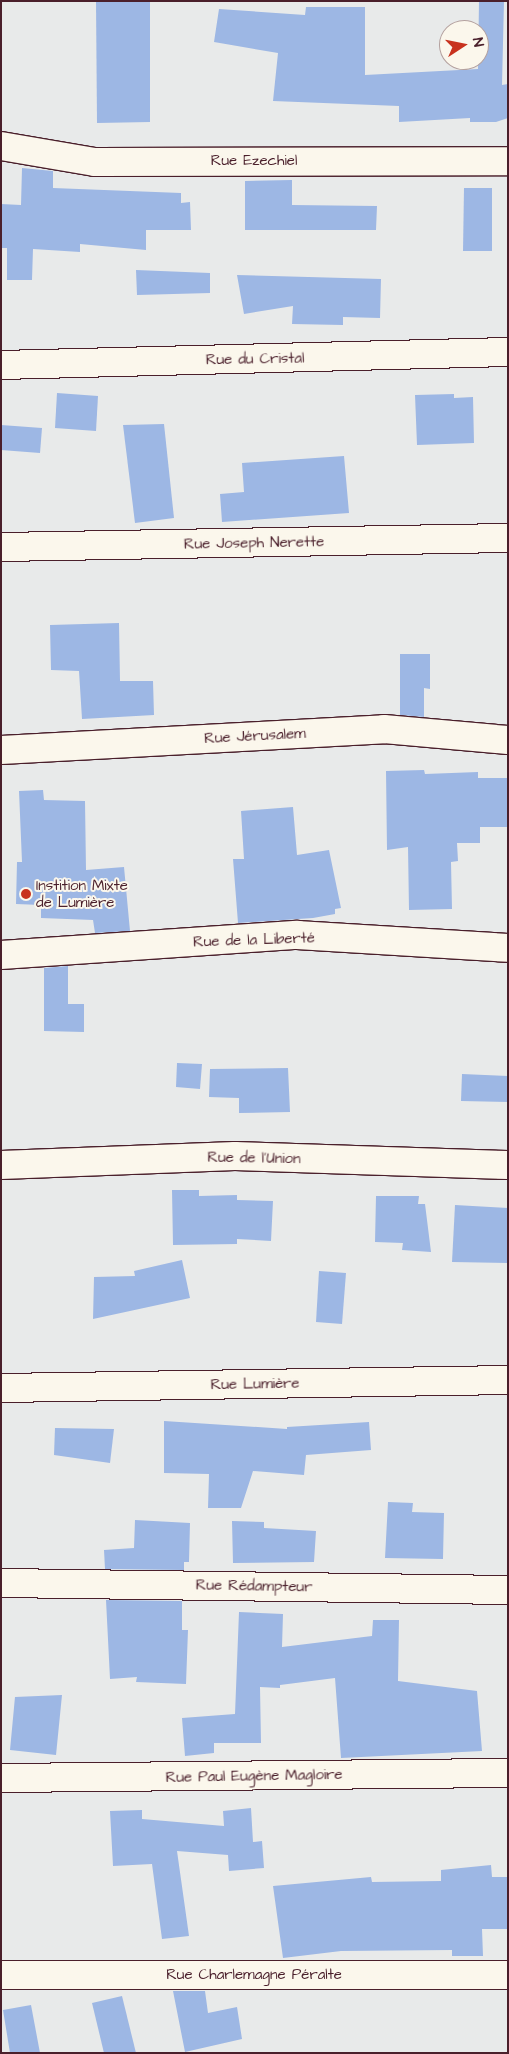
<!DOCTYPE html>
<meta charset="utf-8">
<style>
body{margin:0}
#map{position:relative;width:509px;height:2054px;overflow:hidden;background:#e8eaea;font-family:"Architects Daughter",sans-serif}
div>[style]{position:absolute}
.building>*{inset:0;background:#9db7e4}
.roads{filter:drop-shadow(1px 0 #4a1f2b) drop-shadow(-1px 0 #4a1f2b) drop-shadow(0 1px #4a1f2b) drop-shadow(0 -1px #4a1f2b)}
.minor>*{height:28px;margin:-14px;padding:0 14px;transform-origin:14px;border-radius:14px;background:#fbf7ec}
.dots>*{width:14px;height:14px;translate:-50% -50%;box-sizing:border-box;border:2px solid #fbf7ec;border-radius:50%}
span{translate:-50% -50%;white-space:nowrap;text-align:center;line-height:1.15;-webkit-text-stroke:4px #fbf7ec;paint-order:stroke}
.street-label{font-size:15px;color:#4a1f2b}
.poi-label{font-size:15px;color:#4a1f2b}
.left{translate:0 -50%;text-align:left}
.frame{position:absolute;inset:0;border:2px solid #4a1f2b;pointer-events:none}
.north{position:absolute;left:439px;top:20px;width:50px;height:50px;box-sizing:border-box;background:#fbf7ec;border:1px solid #b4a19f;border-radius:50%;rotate:79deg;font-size:14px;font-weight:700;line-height:20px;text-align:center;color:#4a1f2b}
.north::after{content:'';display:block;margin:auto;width:18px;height:22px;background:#c8321e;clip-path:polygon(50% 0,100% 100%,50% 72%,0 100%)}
</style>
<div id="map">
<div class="building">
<div style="clip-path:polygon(96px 1px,150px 1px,150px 122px,97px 123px)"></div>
<div style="clip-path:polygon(479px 1px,504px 1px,502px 85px,508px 84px,508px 118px,496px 122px,470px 122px,470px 118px,399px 122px,399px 106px,273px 101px,278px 53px,214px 42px,219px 9px,305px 15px,306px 7px,365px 7px,365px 75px,478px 69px)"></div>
<div style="clip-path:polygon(22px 168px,53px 171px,53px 188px,181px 193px,181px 203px,190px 202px,191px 230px,146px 230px,146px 250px,80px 244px,80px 252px,33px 249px,32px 280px,7px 280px,7px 248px,1px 248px,1px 204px,21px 205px)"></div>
<div style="clip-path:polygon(292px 180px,292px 205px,377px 206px,376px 230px,245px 230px,245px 181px)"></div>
<div style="clip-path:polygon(464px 188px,492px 188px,492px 251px,463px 251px)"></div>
<div style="clip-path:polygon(136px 270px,210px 273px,210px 293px,137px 295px)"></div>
<div style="clip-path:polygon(237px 275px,381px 279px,380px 318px,343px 317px,343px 325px,292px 324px,293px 306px,244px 314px)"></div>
<div style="clip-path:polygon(57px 393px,98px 396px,96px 431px,55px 428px)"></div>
<div style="clip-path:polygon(454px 394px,454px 398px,473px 397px,474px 443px,417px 445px,415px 395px)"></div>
<div style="clip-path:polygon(164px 424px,174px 518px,135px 523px,123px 425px)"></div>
<div style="clip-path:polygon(1px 425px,42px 428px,40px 453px,1px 450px)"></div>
<div style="clip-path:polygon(344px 456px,349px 513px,222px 522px,220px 494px,244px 492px,242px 463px)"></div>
<div style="clip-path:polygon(119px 623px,120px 681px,153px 681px,154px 715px,82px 719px,79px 671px,51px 670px,50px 625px)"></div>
<div style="clip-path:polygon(400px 654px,430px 654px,430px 689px,424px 688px,424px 717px,400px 715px)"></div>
<div style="clip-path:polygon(424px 770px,425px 774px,478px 772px,478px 778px,508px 778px,508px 827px,480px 827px,480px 843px,457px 843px,458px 861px,451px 862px,452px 909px,409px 910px,408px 847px,387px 850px,386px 771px)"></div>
<div style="clip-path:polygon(43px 790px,44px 800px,85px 801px,86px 870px,124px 867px,130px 931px,95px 933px,93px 920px,41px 918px,41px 905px,16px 904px,17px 862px,22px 862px,19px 791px)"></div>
<div style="clip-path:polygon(293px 807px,297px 855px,329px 850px,341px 908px,335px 909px,335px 914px,313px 918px,238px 923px,233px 859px,244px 859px,241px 811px)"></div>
<div style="clip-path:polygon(68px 966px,68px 1004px,84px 1004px,84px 1032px,44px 1031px,44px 968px)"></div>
<div style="clip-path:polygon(177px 1063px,202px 1064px,200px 1089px,176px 1087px)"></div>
<div style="clip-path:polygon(288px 1068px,290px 1112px,239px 1113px,239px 1098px,209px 1097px,210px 1069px)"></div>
<div style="clip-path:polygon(462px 1074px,508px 1076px,508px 1102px,461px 1101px)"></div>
<div style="clip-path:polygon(172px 1190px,199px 1190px,199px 1196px,237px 1195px,237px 1200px,273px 1201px,271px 1241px,237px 1239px,237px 1244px,173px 1245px)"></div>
<div style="clip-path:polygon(376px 1196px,419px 1196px,418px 1204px,425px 1204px,431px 1252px,402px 1250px,403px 1243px,375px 1242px)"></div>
<div style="clip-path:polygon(455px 1205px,508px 1208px,508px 1263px,452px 1262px)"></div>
<div style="clip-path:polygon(182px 1260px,190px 1298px,93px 1319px,94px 1277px,135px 1276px,134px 1271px)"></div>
<div style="clip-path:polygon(319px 1271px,346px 1273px,342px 1324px,316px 1322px)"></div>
<div style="clip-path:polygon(164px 1421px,287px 1429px,287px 1427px,369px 1422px,371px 1450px,306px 1455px,304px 1475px,253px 1471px,241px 1508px,208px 1508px,209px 1474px,164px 1473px)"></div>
<div style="clip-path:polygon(55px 1428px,114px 1429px,110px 1463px,54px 1455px)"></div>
<div style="clip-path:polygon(388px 1502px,413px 1503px,412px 1512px,444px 1513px,443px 1559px,385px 1558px)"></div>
<div style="clip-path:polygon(135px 1520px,190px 1523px,189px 1562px,184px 1562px,184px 1570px,105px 1569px,104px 1550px,134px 1548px)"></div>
<div style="clip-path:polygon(232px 1521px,264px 1522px,264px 1528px,316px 1531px,314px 1562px,233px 1563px)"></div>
<div style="clip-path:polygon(106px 1600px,182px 1601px,182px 1630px,188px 1630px,186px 1684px,136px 1682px,137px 1677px,110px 1679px)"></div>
<div style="clip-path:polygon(239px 1612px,283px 1614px,282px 1647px,372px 1636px,373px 1620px,399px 1620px,398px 1681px,477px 1691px,482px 1751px,341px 1758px,335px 1678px,280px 1685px,280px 1688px,260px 1687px,261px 1743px,214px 1743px,214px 1753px,185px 1756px,182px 1718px,235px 1714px)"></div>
<div style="clip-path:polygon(62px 1695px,56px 1755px,10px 1750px,15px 1697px)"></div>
<div style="clip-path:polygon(251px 1808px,253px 1842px,262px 1841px,264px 1868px,229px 1871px,228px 1855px,177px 1851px,189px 1936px,162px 1939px,152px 1864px,113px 1866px,110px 1811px,142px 1810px,142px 1819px,224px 1826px,223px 1811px)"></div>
<div style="clip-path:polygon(491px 1865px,492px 1877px,508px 1877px,508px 1929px,482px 1929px,483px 1956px,452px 1956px,452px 1950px,341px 1951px,283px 1958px,273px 1886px,371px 1877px,372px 1882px,441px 1881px,441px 1870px)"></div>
<div style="clip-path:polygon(173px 1991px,205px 1991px,208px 2013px,237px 2007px,242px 2039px,185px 2052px)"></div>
<div style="clip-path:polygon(122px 1996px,136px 2053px,104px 2053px,92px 2003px)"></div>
<div style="clip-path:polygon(31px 2005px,40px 2053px,10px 2053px,3px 2010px)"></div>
</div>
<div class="roads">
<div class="minor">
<div style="left:1px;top:146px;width:95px;rotate:9.7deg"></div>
<div style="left:95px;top:162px;width:413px;rotate:-0.1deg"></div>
<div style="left:1px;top:365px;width:507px;rotate:-1.47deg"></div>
<div style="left:1px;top:547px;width:507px;rotate:-1.02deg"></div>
<div style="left:1px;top:750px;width:384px;rotate:-3.1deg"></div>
<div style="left:384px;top:729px;width:124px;rotate:5.1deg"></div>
<div style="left:1px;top:955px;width:297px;rotate:-3.9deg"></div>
<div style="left:297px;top:935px;width:211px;rotate:3.5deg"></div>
<div style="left:1px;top:1165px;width:234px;rotate:-2.2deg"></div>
<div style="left:235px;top:1156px;width:273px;rotate:1.9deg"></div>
<div style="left:1px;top:1388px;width:507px;rotate:-0.9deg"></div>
<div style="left:1px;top:1583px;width:507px;rotate:0.79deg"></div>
<div style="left:1px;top:1778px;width:507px;rotate:-0.57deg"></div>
<div style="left:1px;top:1975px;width:507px"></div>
</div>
</div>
<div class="dots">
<div style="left:26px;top:894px;background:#c8321e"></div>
</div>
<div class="street-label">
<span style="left:254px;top:161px">Rue Ezechiel</span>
<span style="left:255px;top:359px;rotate:-1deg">Rue du Cristal</span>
<span style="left:254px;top:543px;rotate:-1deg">Rue Joseph Nerette</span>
<span style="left:255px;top:736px;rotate:-3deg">Rue Jérusalem</span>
<span style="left:254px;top:940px;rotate:-2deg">Rue de la Liberté</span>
<span style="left:254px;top:1158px;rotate:1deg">Rue de l'Union</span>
<span style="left:255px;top:1384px;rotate:-1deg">Rue Lumière</span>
<span style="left:254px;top:1586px;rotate:1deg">Rue Rédampteur</span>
<span style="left:254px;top:1776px;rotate:-1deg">Rue Paul Eugène Magloire</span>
<span style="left:254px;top:1975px">Rue Charlemagne Péralte</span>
</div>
<div class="poi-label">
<span class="left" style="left:36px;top:894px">Instition Mixte<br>de Lumière</span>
</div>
<div class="frame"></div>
<div class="north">N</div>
</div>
